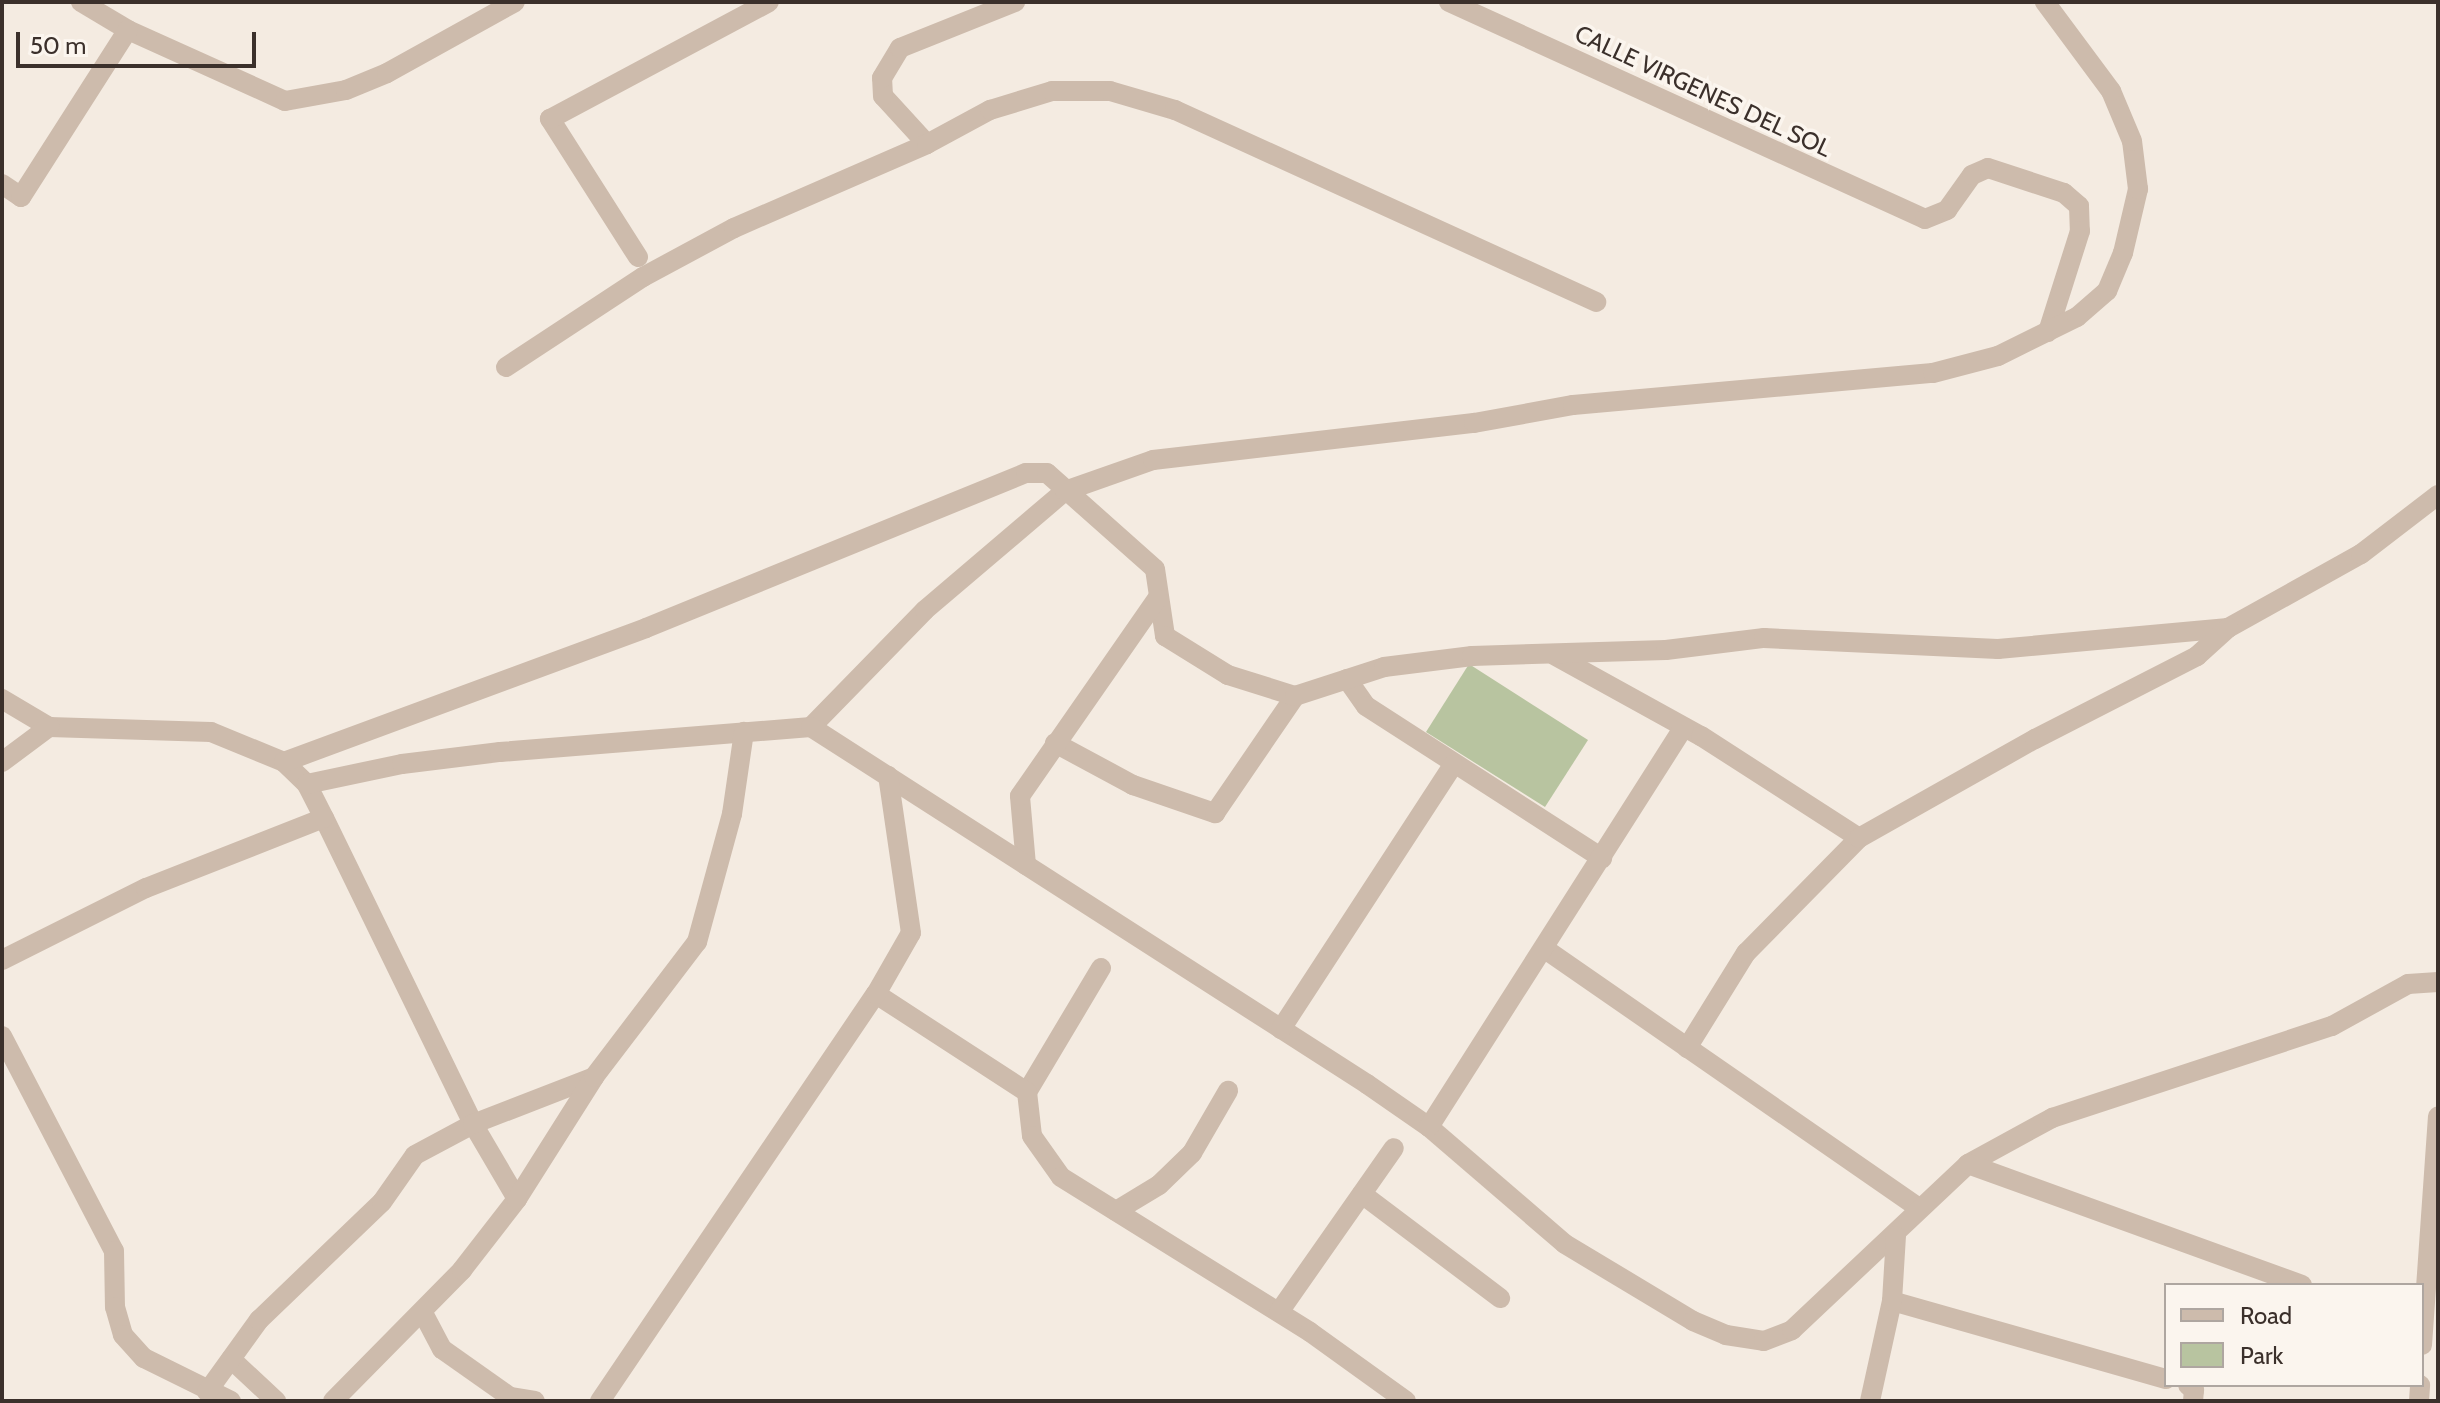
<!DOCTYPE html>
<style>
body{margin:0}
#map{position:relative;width:2440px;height:1403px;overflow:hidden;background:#f4ebe1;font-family:Cabin,sans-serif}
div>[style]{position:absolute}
.green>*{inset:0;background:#b8c4a0}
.minor>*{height:20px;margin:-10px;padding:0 10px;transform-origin:10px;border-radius:10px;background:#cdbbac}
span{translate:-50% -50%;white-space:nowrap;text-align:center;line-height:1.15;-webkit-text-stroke:7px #fbf5ee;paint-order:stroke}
.street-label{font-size:24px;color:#3b302b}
.frame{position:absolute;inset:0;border:4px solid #3b302b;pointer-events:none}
.legend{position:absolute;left:2164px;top:1283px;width:260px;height:104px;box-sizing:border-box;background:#fbf5ee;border:2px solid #aea6a0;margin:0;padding:10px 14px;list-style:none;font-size:24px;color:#3b302b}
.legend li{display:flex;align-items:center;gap:16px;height:40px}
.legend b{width:40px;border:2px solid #aea6a0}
.scale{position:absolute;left:16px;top:32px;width:240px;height:36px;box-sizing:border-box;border:4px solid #3b302b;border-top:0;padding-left:10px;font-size:24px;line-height:28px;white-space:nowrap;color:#3b302b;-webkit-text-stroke:6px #fbf5ee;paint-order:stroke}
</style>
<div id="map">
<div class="green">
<div style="clip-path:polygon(1469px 664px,1588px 740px,1545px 807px,1426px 732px)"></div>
</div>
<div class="minor">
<div style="left:81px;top:2px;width:55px;rotate:30.8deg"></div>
<div style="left:128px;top:30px;width:172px;rotate:24.3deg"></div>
<div style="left:285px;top:101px;width:62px;rotate:-10.2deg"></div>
<div style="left:346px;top:90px;width:44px;rotate:-22.5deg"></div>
<div style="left:387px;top:73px;width:146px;rotate:-29deg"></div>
<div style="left:1449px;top:2px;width:523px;rotate:24.51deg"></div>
<div style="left:1925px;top:219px;width:24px;rotate:-22deg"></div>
<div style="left:1947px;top:210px;width:43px;rotate:-54.5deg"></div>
<div style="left:1972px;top:175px;width:17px;rotate:-24deg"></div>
<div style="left:1988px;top:168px;width:80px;rotate:18.2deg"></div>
<div style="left:2064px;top:193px;width:20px;rotate:41deg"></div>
<div style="left:2079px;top:206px;width:25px;rotate:88deg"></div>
<div style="left:2080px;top:231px;width:106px;rotate:107.6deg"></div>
<div style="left:927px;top:144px;width:65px;rotate:-132.5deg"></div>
<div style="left:883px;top:96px;width:18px;rotate:-93deg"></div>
<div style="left:882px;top:78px;width:35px;rotate:-59deg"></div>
<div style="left:900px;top:48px;width:124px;rotate:-21.8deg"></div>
<div style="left:2px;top:184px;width:23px;rotate:34deg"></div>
<div style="left:21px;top:197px;width:198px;rotate:-57.4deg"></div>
<div style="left:638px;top:257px;width:164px;rotate:-122.5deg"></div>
<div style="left:550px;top:119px;width:248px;rotate:-28.1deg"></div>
<div style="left:506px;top:367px;width:164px;rotate:-33.3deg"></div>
<div style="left:643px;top:277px;width:103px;rotate:-28.3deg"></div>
<div style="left:734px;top:228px;width:210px;rotate:-23.5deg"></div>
<div style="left:927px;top:144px;width:72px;rotate:-28.4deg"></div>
<div style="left:990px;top:110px;width:65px;rotate:-17deg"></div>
<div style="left:1052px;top:91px;width:58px"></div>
<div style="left:1110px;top:91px;width:68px;rotate:16.3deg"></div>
<div style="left:1175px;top:110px;width:463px;rotate:24.5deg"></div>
<div style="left:1554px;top:655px;width:168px;rotate:28.9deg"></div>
<div style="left:1701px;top:736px;width:188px;rotate:32.8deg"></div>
<div style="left:1347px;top:679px;width:33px;rotate:55deg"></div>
<div style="left:1366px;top:706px;width:281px;rotate:32.8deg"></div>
<div style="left:2px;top:699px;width:55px;rotate:30.8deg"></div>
<div style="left:49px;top:727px;width:162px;rotate:1.8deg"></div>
<div style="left:211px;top:732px;width:79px;rotate:22.3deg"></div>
<div style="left:284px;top:762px;width:32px;rotate:44deg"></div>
<div style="left:811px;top:727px;width:163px;rotate:-45.7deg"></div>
<div style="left:925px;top:610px;width:184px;rotate:-40.4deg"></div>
<div style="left:1065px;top:491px;width:93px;rotate:-19.4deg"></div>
<div style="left:1153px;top:460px;width:323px;rotate:-6.6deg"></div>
<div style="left:1474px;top:423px;width:101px;rotate:-10.3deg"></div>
<div style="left:1573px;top:405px;width:361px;rotate:-5.1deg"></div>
<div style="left:1933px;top:373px;width:67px;rotate:-14.7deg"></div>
<div style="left:1998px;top:356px;width:88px;rotate:-26.3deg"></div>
<div style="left:2077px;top:317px;width:40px;rotate:-41deg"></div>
<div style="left:2107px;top:291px;width:41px;rotate:-67.2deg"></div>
<div style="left:2123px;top:253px;width:66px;rotate:-76.8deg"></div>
<div style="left:2138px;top:189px;width:48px;rotate:-97.1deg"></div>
<div style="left:2132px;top:141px;width:54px;rotate:-112.8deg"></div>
<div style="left:2111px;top:91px;width:111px;rotate:-126.6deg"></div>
<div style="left:1055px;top:743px;width:89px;rotate:28.3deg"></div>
<div style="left:1133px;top:785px;width:87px;rotate:18.9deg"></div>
<div style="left:1215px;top:813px;width:142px;rotate:-55.6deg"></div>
<div style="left:2px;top:762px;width:59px;rotate:-36.7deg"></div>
<div style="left:284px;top:762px;width:386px;rotate:-20.3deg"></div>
<div style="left:646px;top:628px;width:410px;rotate:-22.2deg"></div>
<div style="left:1026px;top:473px;width:21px"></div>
<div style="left:1047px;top:473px;width:144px;rotate:41.6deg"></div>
<div style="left:1155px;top:569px;width:68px;rotate:81.5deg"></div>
<div style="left:1165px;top:636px;width:74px;rotate:31.8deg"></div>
<div style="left:1228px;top:675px;width:70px;rotate:17.4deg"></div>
<div style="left:1295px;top:696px;width:94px;rotate:-18deg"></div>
<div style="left:1384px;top:667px;width:89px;rotate:-7.1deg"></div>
<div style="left:1472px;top:656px;width:194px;rotate:-1.8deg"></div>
<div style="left:1666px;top:650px;width:99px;rotate:-7deg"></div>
<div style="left:1764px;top:638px;width:234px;rotate:2.7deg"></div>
<div style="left:1998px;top:649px;width:231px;rotate:-5.2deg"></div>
<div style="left:2228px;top:628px;width:152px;rotate:-29.1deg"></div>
<div style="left:2361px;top:554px;width:97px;rotate:-37.5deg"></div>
<div style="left:324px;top:818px;width:340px;rotate:64deg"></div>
<div style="left:473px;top:1124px;width:87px;rotate:59.6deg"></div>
<div style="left:1026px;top:865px;width:69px;rotate:-95deg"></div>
<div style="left:1020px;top:796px;width:240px;rotate:-55.2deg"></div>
<div style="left:1545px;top:949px;width:454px;rotate:34.7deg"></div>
<div style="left:2px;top:960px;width:161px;rotate:-26.6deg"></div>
<div style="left:146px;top:888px;width:191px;rotate:-21.5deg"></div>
<div style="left:324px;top:818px;width:38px;rotate:-117deg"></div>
<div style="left:307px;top:784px;width:97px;rotate:-11.9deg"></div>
<div style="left:402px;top:764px;width:99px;rotate:-7deg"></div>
<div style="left:500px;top:752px;width:312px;rotate:-4.6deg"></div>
<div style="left:811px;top:727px;width:661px;rotate:32.7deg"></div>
<div style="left:1367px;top:1084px;width:75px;rotate:34.7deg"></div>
<div style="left:1429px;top:1127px;width:179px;rotate:40.7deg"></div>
<div style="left:1565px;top:1244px;width:149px;rotate:31deg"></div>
<div style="left:1693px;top:1321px;width:36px;rotate:23deg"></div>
<div style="left:1726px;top:1335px;width:38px;rotate:9deg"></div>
<div style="left:1764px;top:1341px;width:30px;rotate:-21deg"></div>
<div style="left:1792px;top:1330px;width:242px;rotate:-43.3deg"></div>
<div style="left:1968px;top:1164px;width:96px;rotate:-28.7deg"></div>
<div style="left:2052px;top:1118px;width:295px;rotate:-18.2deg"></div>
<div style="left:2332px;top:1026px;width:87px;rotate:-28.9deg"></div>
<div style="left:2408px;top:984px;width:30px;rotate:-4deg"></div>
<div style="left:1101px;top:968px;width:144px;rotate:120.8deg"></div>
<div style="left:1027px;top:1092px;width:44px;rotate:83.5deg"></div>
<div style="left:1032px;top:1136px;width:50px;rotate:54.7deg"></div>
<div style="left:1061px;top:1177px;width:293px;rotate:31.9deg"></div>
<div style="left:1310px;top:1332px;width:118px;rotate:35.7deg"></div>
<div style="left:876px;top:994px;width:180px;rotate:33deg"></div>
<div style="left:1281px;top:1029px;width:315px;rotate:-56.9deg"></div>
<div style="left:2px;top:1036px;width:242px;rotate:62.5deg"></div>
<div style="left:114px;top:1251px;width:56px;rotate:89deg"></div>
<div style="left:115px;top:1307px;width:29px;rotate:74deg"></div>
<div style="left:123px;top:1335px;width:31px;rotate:48deg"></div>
<div style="left:144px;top:1358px;width:97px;rotate:26.3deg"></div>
<div style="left:1687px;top:1048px;width:112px;rotate:-58.2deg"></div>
<div style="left:1746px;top:953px;width:161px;rotate:-45.5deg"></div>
<div style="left:1859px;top:838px;width:202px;rotate:-29.4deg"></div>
<div style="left:2035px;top:739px;width:182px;rotate:-27.1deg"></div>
<div style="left:2197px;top:656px;width:42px;rotate:-42.1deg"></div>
<div style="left:1429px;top:1127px;width:474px;rotate:-57.5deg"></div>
<div style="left:1968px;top:1164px;width:355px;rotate:19.9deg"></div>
<div style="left:1362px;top:1194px;width:173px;rotate:37deg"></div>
<div style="left:1116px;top:1211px;width:50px;rotate:-31.2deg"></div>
<div style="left:1159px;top:1185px;width:46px;rotate:-44.1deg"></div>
<div style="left:1192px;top:1153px;width:72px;rotate:-59.9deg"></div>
<div style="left:1892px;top:1301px;width:285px;rotate:15.9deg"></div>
<div style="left:1279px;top:1312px;width:200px;rotate:-55deg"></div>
<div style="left:423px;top:1313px;width:41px;rotate:62.2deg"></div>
<div style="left:442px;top:1349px;width:83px;rotate:35.2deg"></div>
<div style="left:510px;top:1397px;width:25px;rotate:9deg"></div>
<div style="left:2422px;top:1345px;width:229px;rotate:-86deg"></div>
<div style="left:231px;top:1359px;width:62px;rotate:43deg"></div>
<div style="left:2188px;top:1385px;width:8px;rotate:40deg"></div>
<div style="left:2194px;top:1390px;width:11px;rotate:95deg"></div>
<div style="left:207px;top:1392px;width:89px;rotate:-54.2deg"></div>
<div style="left:259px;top:1320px;width:170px;rotate:-43.8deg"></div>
<div style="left:382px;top:1202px;width:57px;rotate:-54.9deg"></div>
<div style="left:415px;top:1155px;width:66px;rotate:-28.1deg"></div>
<div style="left:473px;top:1124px;width:130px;rotate:-21.2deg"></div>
<div style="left:333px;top:1401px;width:184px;rotate:-45.4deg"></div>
<div style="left:462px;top:1270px;width:90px;rotate:-52.2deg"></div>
<div style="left:517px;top:1199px;width:144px;rotate:-57.7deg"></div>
<div style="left:594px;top:1077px;width:170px;rotate:-52.7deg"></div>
<div style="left:697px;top:942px;width:133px;rotate:-74.7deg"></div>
<div style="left:732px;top:814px;width:83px;rotate:-81.7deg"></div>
<div style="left:600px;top:1401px;width:492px;rotate:-55.9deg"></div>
<div style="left:876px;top:994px;width:70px;rotate:-60.2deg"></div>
<div style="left:911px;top:933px;width:159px;rotate:-98.3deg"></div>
<div style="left:1870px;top:1401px;width:102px;rotate:-77.6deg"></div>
<div style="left:1892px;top:1301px;width:65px;rotate:-86.5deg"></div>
<div style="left:2419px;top:1401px;width:16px;rotate:-86deg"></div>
</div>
<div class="street-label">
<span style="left:1703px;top:91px;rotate:25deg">CALLE VIRGENES DEL SOL</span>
</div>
<div class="frame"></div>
<ul class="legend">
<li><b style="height:10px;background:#cdbbac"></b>Road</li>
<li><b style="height:22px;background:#b8c4a0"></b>Park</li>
</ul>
<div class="scale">50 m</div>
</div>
